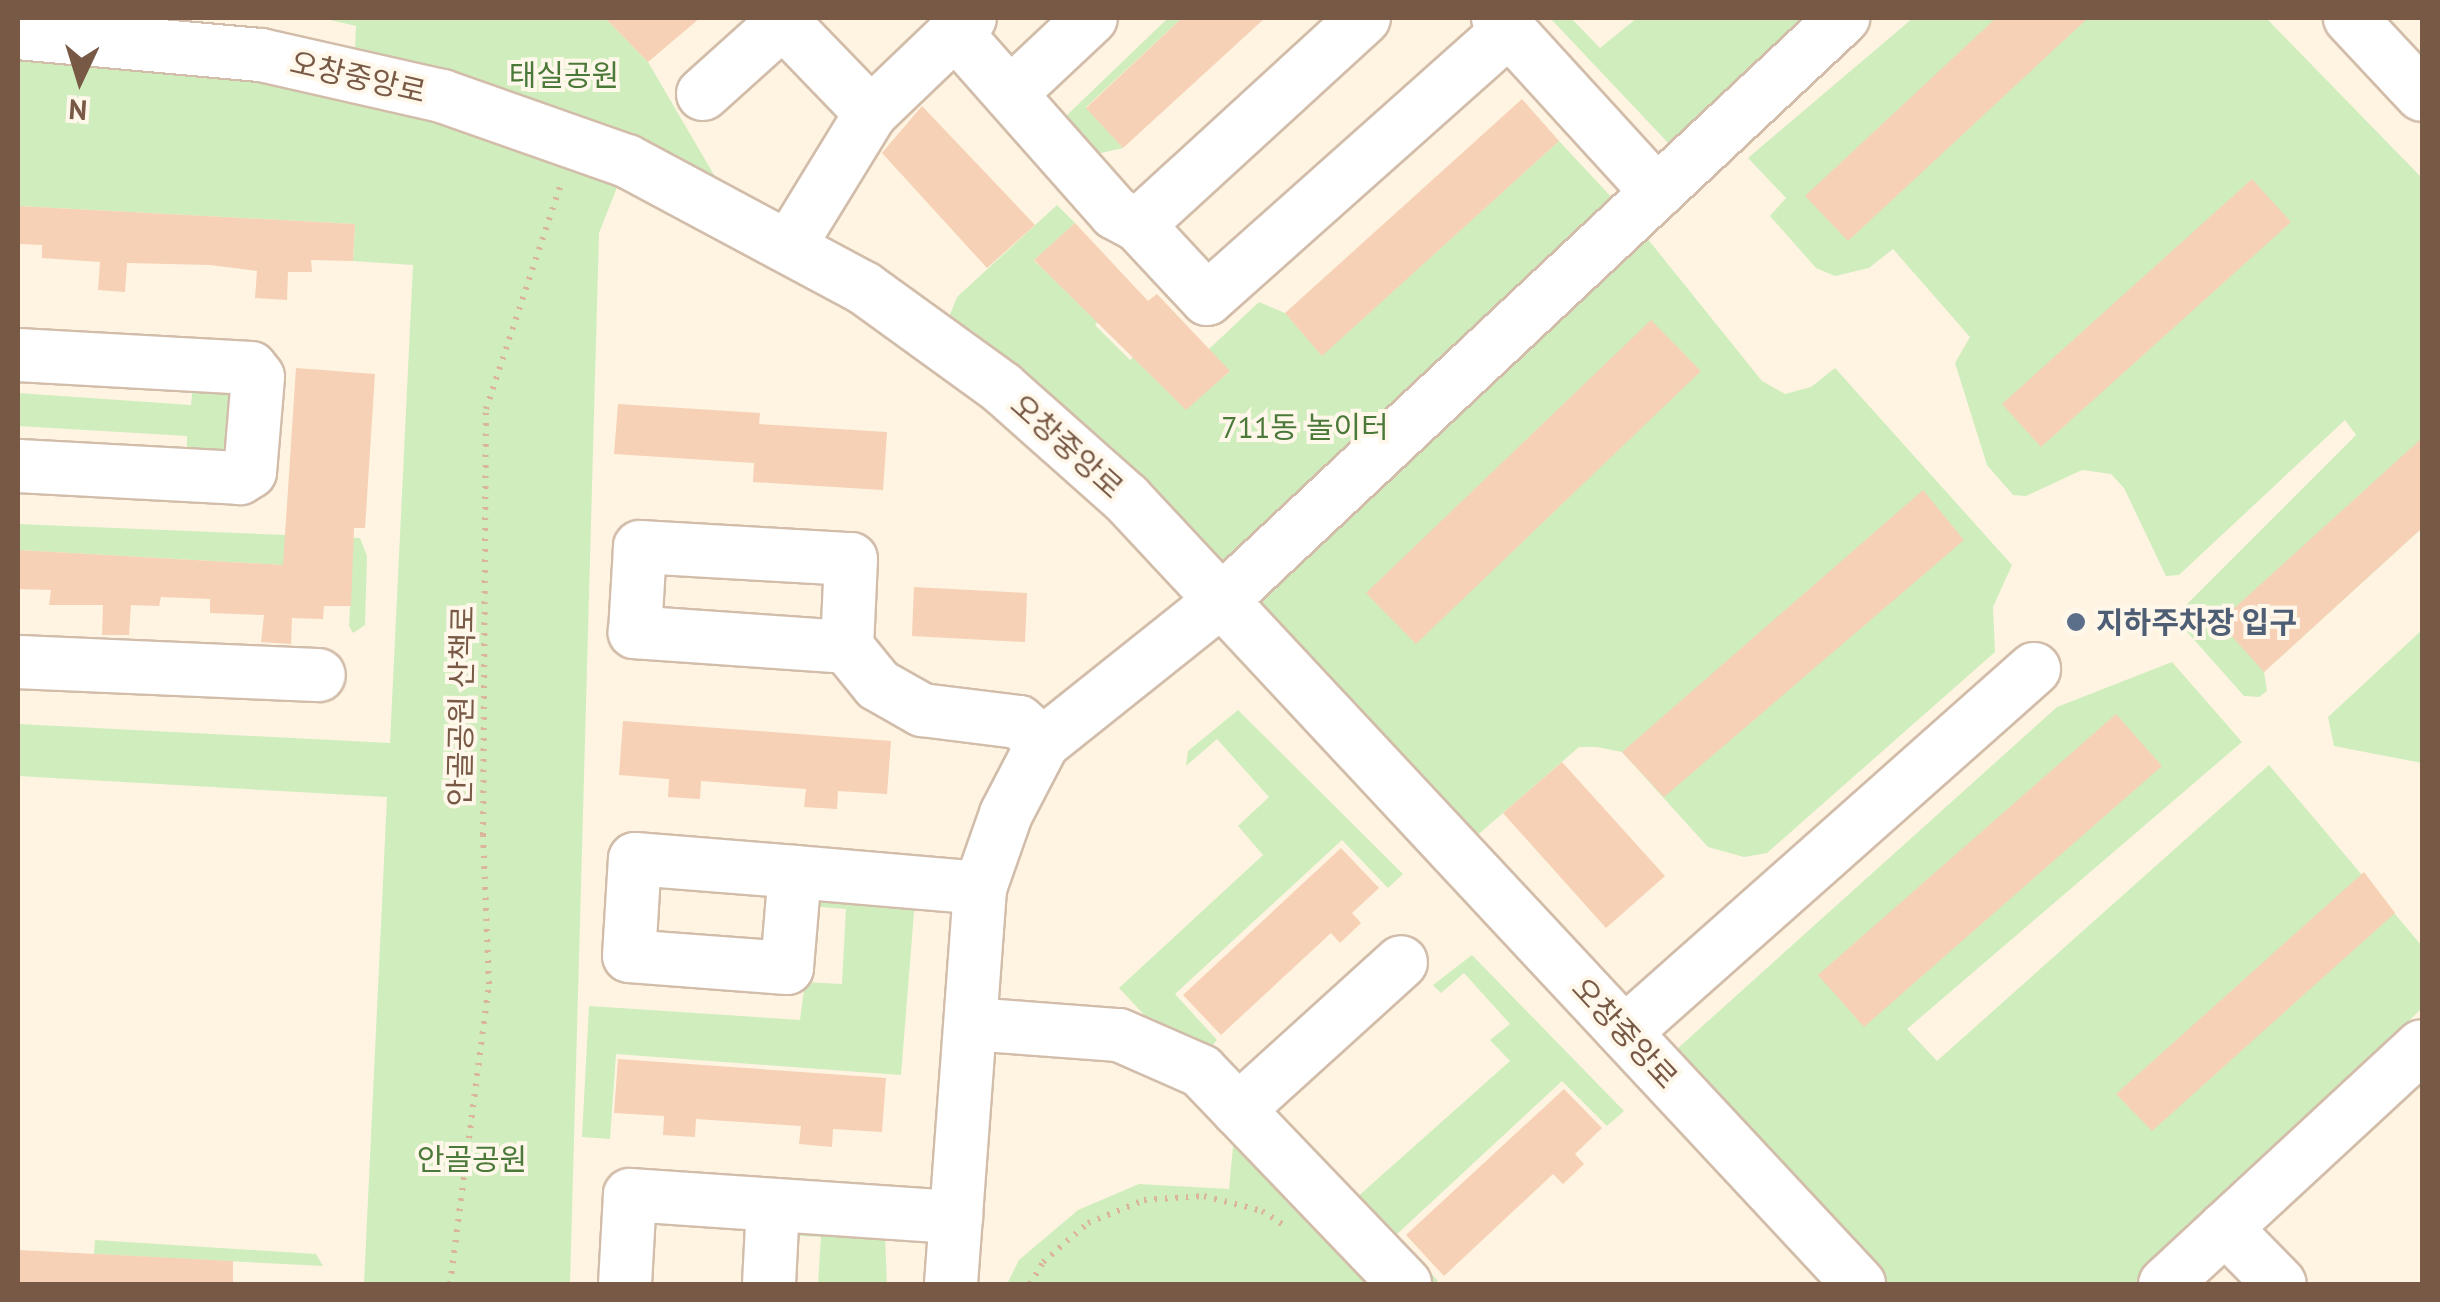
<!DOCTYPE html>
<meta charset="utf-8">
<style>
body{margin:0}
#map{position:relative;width:2440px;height:1302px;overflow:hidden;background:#fef4e1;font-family:"PT Sans","Noto Sans KR",sans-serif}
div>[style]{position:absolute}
.green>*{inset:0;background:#d0edbe}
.building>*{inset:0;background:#f6d1b6}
.path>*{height:6px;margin-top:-3px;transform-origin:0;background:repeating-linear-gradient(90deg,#dbb599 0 2.5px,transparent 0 10.5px)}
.roads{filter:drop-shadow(2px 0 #d2bdaa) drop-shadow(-2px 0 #d2bdaa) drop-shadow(0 2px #d2bdaa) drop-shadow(0 -2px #d2bdaa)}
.minor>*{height:52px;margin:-26px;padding:0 26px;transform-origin:26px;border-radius:26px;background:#fff}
.dots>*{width:28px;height:28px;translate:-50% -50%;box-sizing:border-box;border:5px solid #fff7e9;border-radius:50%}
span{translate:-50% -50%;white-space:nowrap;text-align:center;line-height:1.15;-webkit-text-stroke:8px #fff7e9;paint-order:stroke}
.park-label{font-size:30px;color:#4b793a}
.street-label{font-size:30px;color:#785946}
.service-label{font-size:30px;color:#4e5e75;font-weight:700}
.left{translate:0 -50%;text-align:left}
.frame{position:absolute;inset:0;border:20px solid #785946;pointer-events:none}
.north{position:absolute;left:30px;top:30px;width:100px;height:100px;-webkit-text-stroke:8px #fff7e9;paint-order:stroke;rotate:184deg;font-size:28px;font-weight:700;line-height:40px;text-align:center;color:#785946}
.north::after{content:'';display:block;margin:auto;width:35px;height:45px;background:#785946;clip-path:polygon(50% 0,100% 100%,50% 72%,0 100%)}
</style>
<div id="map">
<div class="green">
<div style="clip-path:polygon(322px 18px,605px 18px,648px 62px,738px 216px,627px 162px,599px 233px,570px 1284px,364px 1284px,387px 797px,18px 776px,18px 724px,390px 743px,413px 265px,353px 261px,355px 224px,18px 206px,18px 33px,354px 73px,356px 26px)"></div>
<div style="clip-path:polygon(1168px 18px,1182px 18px,1086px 107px,1123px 148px,1092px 155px,1066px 116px)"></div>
<div style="clip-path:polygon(1550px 18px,1571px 18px,1600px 48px,1637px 18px,1810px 18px,1671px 146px)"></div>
<div style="clip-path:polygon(1913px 18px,2266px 18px,2422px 178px,2422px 528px,2264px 672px,2267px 691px,2259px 697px,2244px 696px,2181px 625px,2179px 612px,2356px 435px,2345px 420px,2179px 575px,2166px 576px,2124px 488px,2111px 474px,2082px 470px,2026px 496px,2013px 495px,1987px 465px,1955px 363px,1970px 337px,1893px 249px,1869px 268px,1835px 276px,1816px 268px,1770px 216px,1786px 198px,1748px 158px)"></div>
<div style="clip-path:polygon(1559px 141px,1630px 217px,1762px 381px,1785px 394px,1811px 387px,1835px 368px,2012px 565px,1993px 607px,1995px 652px,1767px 853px,1744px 857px,1708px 847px,1622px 752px,1597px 747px,1579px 747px,1458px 852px,947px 322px,957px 297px,1057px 205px,1075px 223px,1034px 261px,1101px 319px,1095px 325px,1130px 360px,1137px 354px,1186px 409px,1229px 372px,1209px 349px,1259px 302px,1285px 313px,1322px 355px)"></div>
<div style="clip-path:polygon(193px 383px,235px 386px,239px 453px,187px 458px,187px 436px,18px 426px,18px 393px,191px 405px)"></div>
<div style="clip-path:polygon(18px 524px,360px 538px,367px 556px,365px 625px,353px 633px,349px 626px,352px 569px,18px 550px)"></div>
<div style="clip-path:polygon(2422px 630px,2422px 763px,2334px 746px,2328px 717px)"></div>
<div style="clip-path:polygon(2172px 662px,2242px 742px,1907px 1029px,1937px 1061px,2269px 765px,2422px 946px,2422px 1008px,2161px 1264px,2165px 1284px,1859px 1284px,1657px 1067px,2057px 707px)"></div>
<div style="clip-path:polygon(1238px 710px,1403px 874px,1388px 888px,1342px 840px,1175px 994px,1217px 1040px,1193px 1067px,1119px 988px,1263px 855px,1238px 826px,1269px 797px,1217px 739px,1186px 766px,1188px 751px)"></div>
<div style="clip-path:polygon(811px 894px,915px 900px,901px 1075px,616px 1054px,610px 1139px,582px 1137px,589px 1006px,800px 1020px,805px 982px,842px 984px,846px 909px,810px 906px)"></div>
<div style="clip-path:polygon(1472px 955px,1624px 1111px,1607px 1126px,1562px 1081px,1396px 1235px,1438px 1281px,1432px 1284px,1355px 1199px,1510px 1061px,1490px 1040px,1510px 1024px,1464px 973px,1441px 993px,1433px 985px)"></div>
<div style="clip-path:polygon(1234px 1136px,1379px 1284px,1007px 1284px,1019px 1260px,1078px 1210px,1139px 1184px,1229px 1189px)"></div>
<div style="clip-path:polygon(786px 1226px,885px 1236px,887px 1284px,818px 1284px,821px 1237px,785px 1235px)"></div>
<div style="clip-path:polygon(95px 1240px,316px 1254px,323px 1266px,94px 1254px)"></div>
</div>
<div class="building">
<div style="clip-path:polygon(605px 18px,700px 18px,648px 62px)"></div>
<div style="clip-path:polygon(1182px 18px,1265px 18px,1123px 148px,1086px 108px)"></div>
<div style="clip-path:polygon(1996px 18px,2088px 18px,1848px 241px,1805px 196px)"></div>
<div style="clip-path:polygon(1522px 99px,1559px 141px,1322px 356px,1285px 313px)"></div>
<div style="clip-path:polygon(922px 106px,1035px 225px,987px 268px,882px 153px)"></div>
<div style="clip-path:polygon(2252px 179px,2291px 222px,2041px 447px,2002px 404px)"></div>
<div style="clip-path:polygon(18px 206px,355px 224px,353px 261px,311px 260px,312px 272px,288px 272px,287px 300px,255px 298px,257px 271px,210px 265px,127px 263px,125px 292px,98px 290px,100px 262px,42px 258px,42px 245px,18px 244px)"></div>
<div style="clip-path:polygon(1075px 223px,1148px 301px,1157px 294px,1230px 371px,1186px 410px,1034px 260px)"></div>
<div style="clip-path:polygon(1651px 320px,1701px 371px,1416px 644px,1366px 593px)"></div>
<div style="clip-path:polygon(296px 368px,375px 374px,365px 528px,354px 528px,351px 606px,324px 606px,323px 619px,292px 618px,291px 644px,261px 642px,264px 615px,210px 613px,210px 599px,161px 597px,159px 606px,131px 605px,129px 635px,102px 635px,103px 605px,49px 605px,51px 590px,18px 589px,18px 550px,283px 565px)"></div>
<div style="clip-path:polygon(618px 404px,760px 413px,759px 424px,887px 432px,883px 490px,753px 482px,754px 463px,614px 454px)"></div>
<div style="clip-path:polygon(2422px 438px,2422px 528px,2264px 672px,2219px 622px)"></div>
<div style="clip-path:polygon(1923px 490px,1964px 540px,1664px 797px,1622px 752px)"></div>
<div style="clip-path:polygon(914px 587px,1027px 593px,1025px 642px,912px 636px)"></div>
<div style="clip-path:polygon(2116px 714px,2162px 766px,1864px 1027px,1818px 975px)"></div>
<div style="clip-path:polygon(623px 721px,891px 741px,887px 794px,838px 791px,837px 809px,804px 807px,806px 789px,701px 781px,700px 799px,668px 797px,669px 779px,619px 775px)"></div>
<div style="clip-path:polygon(1562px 762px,1665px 876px,1606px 928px,1503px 813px)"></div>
<div style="clip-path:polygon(1341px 848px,1379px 888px,1352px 913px,1361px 923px,1340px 943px,1331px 933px,1221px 1035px,1183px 995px)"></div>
<div style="clip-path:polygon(2364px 872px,2395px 913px,2152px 1131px,2116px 1094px)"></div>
<div style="clip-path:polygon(618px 1059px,886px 1078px,882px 1132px,833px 1129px,832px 1147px,799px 1144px,801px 1126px,696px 1119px,695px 1137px,663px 1135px,664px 1116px,614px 1113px)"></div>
<div style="clip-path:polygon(1564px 1089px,1602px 1128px,1575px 1154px,1584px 1164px,1563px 1184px,1553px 1174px,1444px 1276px,1406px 1235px)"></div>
<div style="clip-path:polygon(18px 1250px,233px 1261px,233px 1284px,18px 1284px)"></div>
</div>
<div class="path">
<div style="left:450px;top:1284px;width:303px;rotate:-82.6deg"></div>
<div style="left:489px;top:984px;width:149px;rotate:-92.3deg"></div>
<div style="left:483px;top:835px;width:426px;rotate:-89.6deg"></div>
<div style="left:486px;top:409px;width:238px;rotate:-71.6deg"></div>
<div style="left:1030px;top:1284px;width:26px;rotate:-59deg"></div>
<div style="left:1043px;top:1262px;width:60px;rotate:-40.9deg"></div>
<div style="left:1088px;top:1223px;width:61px;rotate:-22.3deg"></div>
<div style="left:1144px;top:1200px;width:60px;rotate:-3.8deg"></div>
<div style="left:1204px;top:1196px;width:60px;rotate:14.5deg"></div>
<div style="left:1262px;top:1211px;width:31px;rotate:33deg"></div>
</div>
<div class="roads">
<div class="minor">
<div style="left:1364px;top:18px;width:306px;rotate:137.5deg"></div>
<div style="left:1138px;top:225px;width:101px;rotate:47deg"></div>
<div style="left:1207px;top:299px;width:404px;rotate:-41.7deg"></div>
<div style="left:1498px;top:18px;width:236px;rotate:47.6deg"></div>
<div style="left:2350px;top:18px;width:105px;rotate:46.9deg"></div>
<div style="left:955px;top:32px;width:242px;rotate:48.5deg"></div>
<div style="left:1115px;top:213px;width:26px;rotate:28deg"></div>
<div style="left:18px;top:33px;width:244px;rotate:5.2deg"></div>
<div style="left:261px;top:55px;width:186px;rotate:12.8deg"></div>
<div style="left:442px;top:96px;width:196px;rotate:19.4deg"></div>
<div style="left:627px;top:161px;width:269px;rotate:28.2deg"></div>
<div style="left:864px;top:288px;width:170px;rotate:35.9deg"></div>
<div style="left:1002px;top:388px;width:166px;rotate:41.6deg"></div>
<div style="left:1126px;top:498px;width:1075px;rotate:47deg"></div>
<div style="left:703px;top:94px;width:108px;rotate:-42deg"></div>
<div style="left:783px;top:22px;width:127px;rotate:46deg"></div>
<div style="left:1010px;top:94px;width:111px;rotate:-43.2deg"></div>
<div style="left:790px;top:245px;width:155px;rotate:-58.5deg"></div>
<div style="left:871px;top:113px;width:137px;rotate:-43.8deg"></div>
<div style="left:18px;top:355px;width:233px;rotate:3.2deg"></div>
<div style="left:251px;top:368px;width:11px;rotate:52deg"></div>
<div style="left:258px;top:377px;width:95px;rotate:94.8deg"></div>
<div style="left:250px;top:472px;width:12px;rotate:149deg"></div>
<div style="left:240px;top:478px;width:222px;rotate:-176.9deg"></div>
<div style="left:847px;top:647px;width:213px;rotate:-176deg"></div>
<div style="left:635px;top:632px;width:85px;rotate:-86.6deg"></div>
<div style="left:640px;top:547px;width:211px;rotate:3.3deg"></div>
<div style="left:851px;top:559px;width:88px;rotate:92.6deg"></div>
<div style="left:847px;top:647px;width:49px;rotate:50.8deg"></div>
<div style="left:878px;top:685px;width:51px;rotate:29.6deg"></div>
<div style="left:922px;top:710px;width:98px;rotate:7.1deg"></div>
<div style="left:1019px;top:722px;width:32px;rotate:41deg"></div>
<div style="left:18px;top:662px;width:301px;rotate:2.5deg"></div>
<div style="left:795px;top:872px;width:96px;rotate:94.8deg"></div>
<div style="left:787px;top:968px;width:158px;rotate:-175.7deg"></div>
<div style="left:629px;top:956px;width:97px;rotate:-86.5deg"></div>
<div style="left:635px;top:859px;width:161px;rotate:4.6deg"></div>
<div style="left:795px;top:872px;width:186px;rotate:4.9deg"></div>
<div style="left:971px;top:1024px;width:148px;rotate:4.3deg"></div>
<div style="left:1119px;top:1035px;width:90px;rotate:23.7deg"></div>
<div style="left:1201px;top:1071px;width:295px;rotate:46.2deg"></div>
<div style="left:1625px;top:1032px;width:547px;rotate:-41.59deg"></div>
<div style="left:1238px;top:1110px;width:220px;rotate:-42.2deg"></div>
<div style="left:2225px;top:1228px;width:78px;rotate:45.5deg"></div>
<div style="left:625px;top:1284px;width:89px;rotate:-86.8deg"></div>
<div style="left:630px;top:1195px;width:327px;rotate:3.9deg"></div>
<div style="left:769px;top:1284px;width:78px;rotate:-87.1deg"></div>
<div style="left:951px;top:1284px;width:397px;rotate:-85.8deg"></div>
<div style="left:980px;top:888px;width:78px;rotate:-70.6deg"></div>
<div style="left:1006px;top:814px;width:80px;rotate:-62.5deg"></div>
<div style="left:1043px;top:743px;width:228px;rotate:-38.6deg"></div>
<div style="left:1221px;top:601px;width:853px;rotate:-43.15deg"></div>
<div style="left:2165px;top:1284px;width:350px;rotate:-42.8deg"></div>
</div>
</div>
<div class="dots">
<div style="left:2076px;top:622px;background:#5c6f8a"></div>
</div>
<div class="park-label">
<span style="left:564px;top:75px">태실공원</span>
<span style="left:1305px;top:427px">711동 놀이터</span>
<span style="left:472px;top:1159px">안골공원</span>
</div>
<div class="street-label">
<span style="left:358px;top:77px;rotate:13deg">오창중앙로</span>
<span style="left:1067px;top:446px;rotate:42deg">오창중앙로</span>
<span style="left:461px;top:706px;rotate:-89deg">안골공원 산책로</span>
<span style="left:1625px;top:1033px;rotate:47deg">오창중앙로</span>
</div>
<div class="service-label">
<span class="left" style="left:2096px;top:622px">지하주차장 입구</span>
</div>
<div class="frame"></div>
<div class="north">N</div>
</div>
